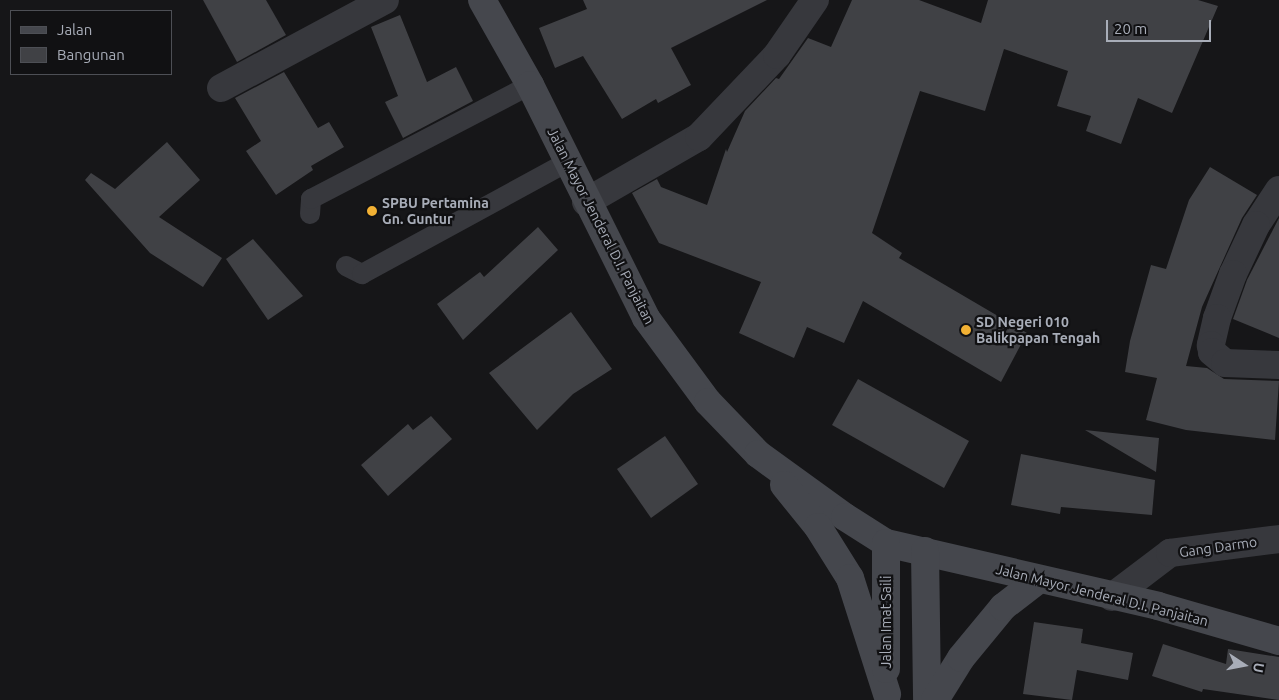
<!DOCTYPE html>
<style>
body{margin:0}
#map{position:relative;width:1279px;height:700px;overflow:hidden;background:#161618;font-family:Ubuntu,sans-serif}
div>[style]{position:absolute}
.building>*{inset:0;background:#404145}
.lane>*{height:20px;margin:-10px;padding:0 10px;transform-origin:10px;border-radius:10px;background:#37383d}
.street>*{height:28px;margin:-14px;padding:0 14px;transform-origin:14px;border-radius:14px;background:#37383d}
.secondary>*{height:28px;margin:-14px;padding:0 14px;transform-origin:14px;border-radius:14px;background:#45474d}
.dots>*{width:14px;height:14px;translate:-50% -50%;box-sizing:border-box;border:2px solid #111113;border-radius:50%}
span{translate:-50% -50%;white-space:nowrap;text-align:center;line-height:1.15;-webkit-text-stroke:4.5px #111113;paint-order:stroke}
.poi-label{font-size:14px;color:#a8adb8;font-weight:700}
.left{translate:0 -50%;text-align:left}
.street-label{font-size:14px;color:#a8adb8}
.legend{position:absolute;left:10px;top:10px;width:162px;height:65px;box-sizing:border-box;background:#111113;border:1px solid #4d4f55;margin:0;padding:6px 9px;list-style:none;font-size:15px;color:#a8adb8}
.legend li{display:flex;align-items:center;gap:10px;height:25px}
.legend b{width:25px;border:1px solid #4d4f55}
.north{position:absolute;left:1219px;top:640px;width:50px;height:50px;-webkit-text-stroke:4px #111113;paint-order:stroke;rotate:101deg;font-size:14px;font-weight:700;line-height:20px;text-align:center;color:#a8adb8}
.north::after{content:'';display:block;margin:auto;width:18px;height:22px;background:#a8adb8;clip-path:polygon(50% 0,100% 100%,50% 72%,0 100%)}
.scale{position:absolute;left:1106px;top:20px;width:105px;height:22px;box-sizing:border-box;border:2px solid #a8adb8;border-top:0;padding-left:6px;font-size:15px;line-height:18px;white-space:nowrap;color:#a8adb8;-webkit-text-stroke:4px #111113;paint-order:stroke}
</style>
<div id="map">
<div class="building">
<div style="clip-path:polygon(203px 0,266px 0,286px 35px,237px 62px)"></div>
<div style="clip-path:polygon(583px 0,767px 0,671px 48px,691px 85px,658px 103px,656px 99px,622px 119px,583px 56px,555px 68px,539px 28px,587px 9px)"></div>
<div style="clip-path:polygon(852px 0,919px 0,981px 23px,988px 0,1198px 0,1218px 6px,1172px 113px,1138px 98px,1121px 144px,1086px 131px,1091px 116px,1057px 106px,1068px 71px,1004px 49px,985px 111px,920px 91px,872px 233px,902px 253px,899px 258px,1027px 333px,1001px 382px,863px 301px,844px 343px,807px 327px,794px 358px,739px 333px,761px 282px,659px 243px,632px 193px,657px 179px,661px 187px,707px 205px,726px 149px,727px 152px,745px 111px,776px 78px,779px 79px,808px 38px,831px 47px)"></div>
<div style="clip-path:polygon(400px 15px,427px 82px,456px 67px,473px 101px,403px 138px,385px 102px,398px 96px,371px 27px)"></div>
<div style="clip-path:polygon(284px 72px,318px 128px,329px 122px,344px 147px,311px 166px,313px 170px,276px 195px,246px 151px,261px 141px,235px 98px)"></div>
<div style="clip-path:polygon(167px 142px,200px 180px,159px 217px,222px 258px,203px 287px,150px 253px,85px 180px,91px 173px,115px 189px)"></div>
<div style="clip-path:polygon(1210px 167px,1257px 195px,1242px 218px,1202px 307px,1186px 366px,1207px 368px,1224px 379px,1279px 381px,1275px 440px,1186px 430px,1146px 420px,1157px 378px,1125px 372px,1130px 341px,1151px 265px,1166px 269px,1189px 200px)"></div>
<div style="clip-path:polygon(1279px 218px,1279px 338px,1233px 319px,1247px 280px)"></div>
<div style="clip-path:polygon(538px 227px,558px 250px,463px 340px,437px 304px,480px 272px,484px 277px)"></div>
<div style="clip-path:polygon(253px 239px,303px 296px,268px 320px,226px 259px)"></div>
<div style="clip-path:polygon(571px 312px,612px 369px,573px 394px,537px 430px,489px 373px)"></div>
<div style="clip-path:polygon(858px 379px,969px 441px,944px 488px,832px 425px)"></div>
<div style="clip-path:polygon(431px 416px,452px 439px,388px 496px,361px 465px,408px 424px,413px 430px)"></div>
<div style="clip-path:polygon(1085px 430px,1159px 438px,1156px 472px)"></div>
<div style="clip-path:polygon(665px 436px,698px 484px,651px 518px,617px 469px)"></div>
<div style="clip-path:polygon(1021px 454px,1155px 480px,1152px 515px,1061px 507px,1060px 514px,1011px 505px)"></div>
<div style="clip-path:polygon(1034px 622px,1083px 629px,1081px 643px,1133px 653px,1128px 680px,1077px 670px,1072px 700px,1023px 694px)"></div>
<div style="clip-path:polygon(1163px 644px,1226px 664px,1228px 649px,1279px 657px,1279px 700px,1203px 689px,1202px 692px,1152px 676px)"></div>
</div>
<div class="lane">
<div style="left:310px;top:214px;width:15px;rotate:-86deg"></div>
<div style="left:311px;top:199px;width:247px;rotate:-27.5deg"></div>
<div style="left:346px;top:266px;width:18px;rotate:27deg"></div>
<div style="left:362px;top:274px;width:234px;rotate:-28.6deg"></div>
</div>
<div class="street">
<div style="left:221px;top:88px;width:186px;rotate:-28.2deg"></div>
<div style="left:1279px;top:190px;width:42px;rotate:123.3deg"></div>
<div style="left:1256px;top:225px;width:54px;rotate:115.1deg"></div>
<div style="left:1233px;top:274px;width:47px;rotate:110deg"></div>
<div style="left:1217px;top:318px;width:28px;rotate:103deg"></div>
<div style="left:1211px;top:345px;width:7px;rotate:82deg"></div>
<div style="left:1212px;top:352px;width:17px;rotate:40deg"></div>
<div style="left:1225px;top:363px;width:54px;rotate:2.1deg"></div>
<div style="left:586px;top:202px;width:130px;rotate:-29.9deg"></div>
<div style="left:699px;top:137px;width:113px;rotate:-46.4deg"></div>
<div style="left:777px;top:55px;width:67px;rotate:-55.4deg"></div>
<div style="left:1112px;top:597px;width:73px;rotate:-37.2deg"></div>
<div style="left:1170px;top:553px;width:110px;rotate:-7.3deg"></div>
</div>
<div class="secondary">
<div style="left:482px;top:0;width:98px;rotate:60.5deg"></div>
<div style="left:530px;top:85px;width:260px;rotate:63.5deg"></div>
<div style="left:646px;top:318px;width:104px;rotate:53.6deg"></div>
<div style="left:708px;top:402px;width:72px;rotate:46.1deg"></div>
<div style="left:758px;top:454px;width:107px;rotate:35.9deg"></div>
<div style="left:845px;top:517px;width:49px;rotate:32.4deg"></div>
<div style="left:886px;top:543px;width:279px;rotate:13deg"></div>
<div style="left:1158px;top:606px;width:126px;rotate:16.1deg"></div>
<div style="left:784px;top:485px;width:54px;rotate:51deg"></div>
<div style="left:818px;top:527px;width:60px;rotate:57.9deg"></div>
<div style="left:850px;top:578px;width:122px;rotate:72.3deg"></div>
<div style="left:886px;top:543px;width:126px;rotate:90deg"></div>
<div style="left:925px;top:551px;width:149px;rotate:89.2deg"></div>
<div style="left:935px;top:700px;width:49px;rotate:-58.2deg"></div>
<div style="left:961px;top:658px;width:66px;rotate:-50.5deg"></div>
<div style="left:1003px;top:607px;width:44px;rotate:-37.6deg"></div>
</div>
<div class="dots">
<div style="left:372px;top:211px;background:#f2b134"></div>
<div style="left:966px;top:330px;background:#f2b134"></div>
</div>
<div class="poi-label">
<span class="left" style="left:382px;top:211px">SPBU Pertamina<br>Gn. Guntur</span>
<span class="left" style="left:976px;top:330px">SD Negeri 010<br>Balikpapan Tengah</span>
</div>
<div class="street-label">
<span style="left:601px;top:226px;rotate:63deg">Jalan Mayor Jenderal D.I. Panjaitan</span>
<span style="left:1218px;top:547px;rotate:-8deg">Gang Darmo</span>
<span style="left:1102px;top:595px;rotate:14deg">Jalan Mayor Jenderal D.I. Panjaitan</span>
<span style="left:886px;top:622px;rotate:-90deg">Jalan Imat Saili</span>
</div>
<ul class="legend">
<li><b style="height:6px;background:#45474d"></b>Jalan</li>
<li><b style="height:14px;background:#404145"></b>Bangunan</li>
</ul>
<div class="north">U</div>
<div class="scale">20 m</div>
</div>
